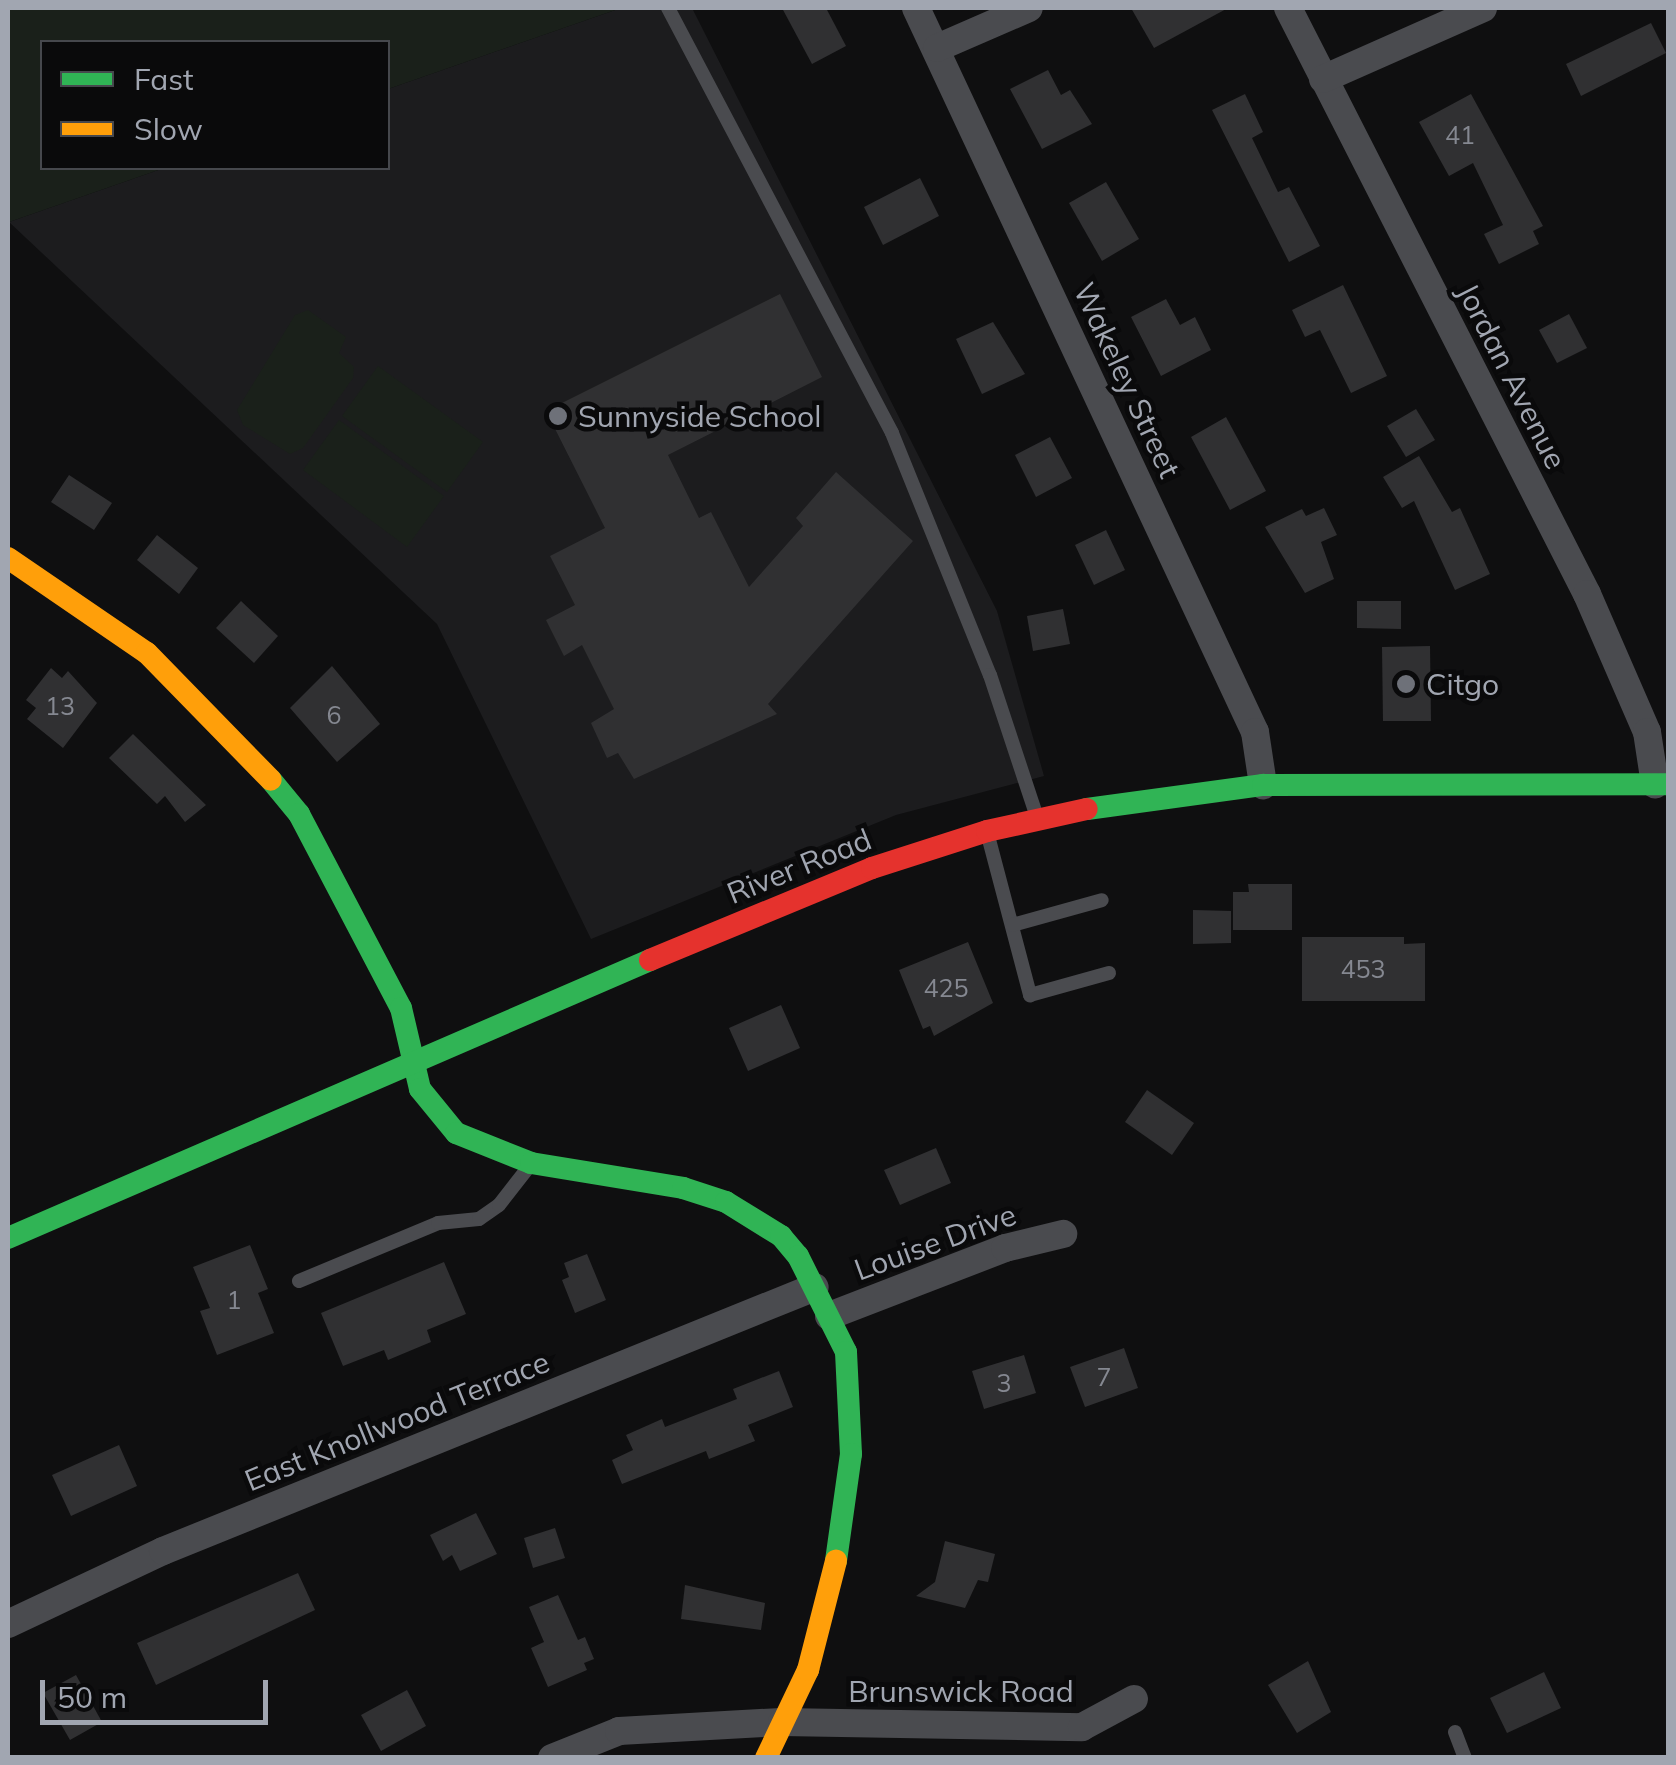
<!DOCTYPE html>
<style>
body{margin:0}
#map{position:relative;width:1676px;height:1765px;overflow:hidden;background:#0f0f10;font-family:Mulish,sans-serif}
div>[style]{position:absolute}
.built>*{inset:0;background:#1c1c1e}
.green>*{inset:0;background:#1a201a}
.building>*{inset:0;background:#303032}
.lane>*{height:14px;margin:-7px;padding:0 7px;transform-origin:7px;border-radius:7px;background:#4a4b4f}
.street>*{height:28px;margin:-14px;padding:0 14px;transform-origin:14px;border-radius:14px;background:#4a4b4f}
.fast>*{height:22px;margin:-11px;padding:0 11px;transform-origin:11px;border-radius:11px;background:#30b455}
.slow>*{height:22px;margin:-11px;padding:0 11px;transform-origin:11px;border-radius:11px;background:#ff9f0a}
.jam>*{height:22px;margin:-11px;padding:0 11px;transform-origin:11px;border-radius:11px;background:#e5322d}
.dots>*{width:28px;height:28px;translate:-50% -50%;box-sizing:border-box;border:5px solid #0a0a0b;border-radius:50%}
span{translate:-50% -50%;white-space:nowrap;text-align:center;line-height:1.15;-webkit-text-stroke:9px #0a0a0b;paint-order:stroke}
.number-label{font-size:25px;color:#858891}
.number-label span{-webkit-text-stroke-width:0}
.street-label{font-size:30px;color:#a1a6b1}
.poi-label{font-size:30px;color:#a1a6b1}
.left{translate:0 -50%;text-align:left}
.frame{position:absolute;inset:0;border:10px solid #a1a6b1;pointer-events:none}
.legend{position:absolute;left:40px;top:40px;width:350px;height:130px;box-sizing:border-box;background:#0a0a0b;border:2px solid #46484d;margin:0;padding:12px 18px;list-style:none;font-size:30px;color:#a1a6b1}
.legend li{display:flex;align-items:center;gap:20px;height:50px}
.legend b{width:50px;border:2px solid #46484d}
.scale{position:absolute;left:40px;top:1680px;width:228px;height:45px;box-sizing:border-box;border:5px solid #a1a6b1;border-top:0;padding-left:12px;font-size:30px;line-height:35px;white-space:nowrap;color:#a1a6b1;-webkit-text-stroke:8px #0a0a0b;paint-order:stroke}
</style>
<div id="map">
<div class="built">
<div style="clip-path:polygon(621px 8px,692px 8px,997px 611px,1044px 776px,896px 815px,591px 939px,437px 624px,9px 222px,164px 168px,388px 168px,388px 89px)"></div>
</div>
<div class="green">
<div style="clip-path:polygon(8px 8px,621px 8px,388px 89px,388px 42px,42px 42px,42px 168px,164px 168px,9px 222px)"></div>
<div style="clip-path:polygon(308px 310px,346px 337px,339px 353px,354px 367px,353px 378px,303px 448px,290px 454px,243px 425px,237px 410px,295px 315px)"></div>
<div style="clip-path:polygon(378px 366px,483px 442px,447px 492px,342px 416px)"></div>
<div style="clip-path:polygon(339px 420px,444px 496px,407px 547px,303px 470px)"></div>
</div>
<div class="building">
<div style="clip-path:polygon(782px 8px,826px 8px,846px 46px,812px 64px)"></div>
<div style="clip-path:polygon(1131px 8px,1228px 8px,1154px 48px)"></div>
<div style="clip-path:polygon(1651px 23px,1666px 53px,1581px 96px,1566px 64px)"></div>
<div style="clip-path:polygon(1048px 70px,1061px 95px,1070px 90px,1092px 124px,1042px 149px,1010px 89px)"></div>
<div style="clip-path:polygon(1245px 94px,1263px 132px,1252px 138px,1278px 192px,1289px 187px,1320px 246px,1289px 262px,1212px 110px)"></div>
<div style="clip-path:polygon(1471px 94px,1543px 226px,1533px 231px,1539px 244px,1499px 264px,1484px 234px,1503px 225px,1473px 163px,1449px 176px,1419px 122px)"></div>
<div style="clip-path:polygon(920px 178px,939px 216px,883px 245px,864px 207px)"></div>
<div style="clip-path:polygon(1106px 182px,1139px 239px,1102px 261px,1069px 203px)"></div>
<div style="clip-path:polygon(1343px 285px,1387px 376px,1351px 393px,1320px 330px,1305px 337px,1292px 310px)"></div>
<div style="clip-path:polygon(780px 294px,822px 377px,668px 455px,699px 518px,711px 512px,749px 587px,803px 526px,796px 518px,836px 472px,913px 541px,768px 704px,777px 714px,634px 779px,618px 753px,607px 758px,591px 723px,614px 709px,582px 645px,564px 656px,546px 620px,575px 605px,550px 556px,605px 528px,546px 411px)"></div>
<div style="clip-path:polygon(1166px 299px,1180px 325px,1195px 317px,1211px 350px,1161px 376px,1131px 317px)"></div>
<div style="clip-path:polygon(1569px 314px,1587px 348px,1557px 363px,1539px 330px)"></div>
<div style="clip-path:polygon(993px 322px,1025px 374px,982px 394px,956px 339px)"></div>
<div style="clip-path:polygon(1416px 409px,1435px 440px,1406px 457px,1387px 426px)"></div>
<div style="clip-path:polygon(1226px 417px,1266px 491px,1230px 510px,1191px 437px)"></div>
<div style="clip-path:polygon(1050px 437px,1072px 478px,1036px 497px,1015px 455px)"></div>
<div style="clip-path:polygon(1419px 456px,1452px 512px,1460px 508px,1490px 574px,1455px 590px,1414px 501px,1402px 508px,1383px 477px)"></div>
<div style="clip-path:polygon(69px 475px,112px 503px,94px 530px,51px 502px)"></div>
<div style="clip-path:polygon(1324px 508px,1337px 535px,1321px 542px,1334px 579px,1305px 593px,1265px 527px,1302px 509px,1306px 516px)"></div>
<div style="clip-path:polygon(1106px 530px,1125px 570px,1094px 585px,1075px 545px)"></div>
<div style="clip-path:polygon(157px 535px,198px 568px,179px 594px,137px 560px)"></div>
<div style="clip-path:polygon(241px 601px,278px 636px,254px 663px,216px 628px)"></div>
<div style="clip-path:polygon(1357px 601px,1401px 601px,1401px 629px,1357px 628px)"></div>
<div style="clip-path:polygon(1063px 609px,1070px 644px,1033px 651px,1027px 616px)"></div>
<div style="clip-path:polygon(1430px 646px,1431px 721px,1383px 721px,1382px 647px)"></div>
<div style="clip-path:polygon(332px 666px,380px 724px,337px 762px,290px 708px)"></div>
<div style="clip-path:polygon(51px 668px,62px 678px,68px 671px,97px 703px,63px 748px,27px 719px,36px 708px,26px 700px)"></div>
<div style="clip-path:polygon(133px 734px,206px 805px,185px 822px,165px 796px,157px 804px,109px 758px)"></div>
<div style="clip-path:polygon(1248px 884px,1292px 884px,1292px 930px,1233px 930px,1233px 892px,1249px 892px)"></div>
<div style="clip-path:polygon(1193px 910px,1231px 911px,1231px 943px,1193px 944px)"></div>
<div style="clip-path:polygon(1302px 937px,1404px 937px,1404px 944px,1425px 943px,1425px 1001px,1302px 1001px)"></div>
<div style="clip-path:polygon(968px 942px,993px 1003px,934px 1036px,930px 1026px,923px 1029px,899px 970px)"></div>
<div style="clip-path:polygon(781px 1005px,800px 1048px,748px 1071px,729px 1028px)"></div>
<div style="clip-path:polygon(1147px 1090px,1194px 1123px,1172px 1155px,1125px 1122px)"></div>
<div style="clip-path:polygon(936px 1148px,951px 1183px,900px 1205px,884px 1170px)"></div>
<div style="clip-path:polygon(250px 1245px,268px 1289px,258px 1293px,274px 1333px,217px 1355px,200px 1311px,210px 1308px,193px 1267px)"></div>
<div style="clip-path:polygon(587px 1254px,606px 1300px,575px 1313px,562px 1280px,569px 1277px,564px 1263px)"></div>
<div style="clip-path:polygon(444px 1262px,466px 1314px,427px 1330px,431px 1342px,388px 1360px,384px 1350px,343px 1366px,321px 1313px)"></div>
<div style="clip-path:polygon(1124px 1348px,1138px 1388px,1085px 1407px,1070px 1367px)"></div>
<div style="clip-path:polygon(1024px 1355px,1036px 1393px,984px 1409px,972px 1371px)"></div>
<div style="clip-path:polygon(779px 1371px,793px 1407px,748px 1425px,755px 1441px,709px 1459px,706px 1451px,622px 1484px,612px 1460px,633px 1450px,626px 1435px,662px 1419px,665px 1427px,737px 1399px,733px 1389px)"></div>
<div style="clip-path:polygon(119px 1445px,137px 1486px,71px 1516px,52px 1475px)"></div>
<div style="clip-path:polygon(476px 1513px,497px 1554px,460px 1571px,452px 1555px,443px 1561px,430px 1535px)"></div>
<div style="clip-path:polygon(555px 1528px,565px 1558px,533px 1568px,524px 1538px)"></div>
<div style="clip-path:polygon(945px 1541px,995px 1554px,988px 1582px,978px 1580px,965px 1608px,916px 1596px,935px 1582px)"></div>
<div style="clip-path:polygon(298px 1573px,315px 1610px,156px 1685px,137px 1643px)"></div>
<div style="clip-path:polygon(685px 1585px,765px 1603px,761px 1630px,681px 1619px)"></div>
<div style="clip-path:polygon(558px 1595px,578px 1640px,585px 1637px,594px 1659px,584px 1663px,587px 1670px,548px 1687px,531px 1648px,544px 1642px,529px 1607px)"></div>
<div style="clip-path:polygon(1308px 1661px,1331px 1712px,1297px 1733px,1268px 1685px)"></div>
<div style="clip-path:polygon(1544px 1672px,1561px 1708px,1507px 1733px,1490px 1698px)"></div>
<div style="clip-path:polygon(76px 1675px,102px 1722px,70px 1740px,43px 1693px)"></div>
<div style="clip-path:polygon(407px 1690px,426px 1726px,381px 1751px,361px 1715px)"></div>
</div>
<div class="lane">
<div style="left:668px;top:8px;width:480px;rotate:62.2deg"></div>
<div style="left:892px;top:433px;width:261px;rotate:68deg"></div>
<div style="left:990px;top:675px;width:150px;rotate:71.7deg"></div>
<div style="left:987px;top:832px;width:169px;rotate:75.2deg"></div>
<div style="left:1030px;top:995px;width:82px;rotate:-15.6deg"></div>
<div style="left:1012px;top:925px;width:93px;rotate:-15.5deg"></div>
<div style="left:299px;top:1281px;width:151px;rotate:-22.6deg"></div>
<div style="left:438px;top:1223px;width:41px;rotate:-5.6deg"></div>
<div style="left:479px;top:1219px;width:24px;rotate:-35deg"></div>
<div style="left:499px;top:1205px;width:52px;rotate:-52deg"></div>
<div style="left:1455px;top:1732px;width:28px;rotate:69deg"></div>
</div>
<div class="street">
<div style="left:916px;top:8px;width:799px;rotate:64.91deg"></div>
<div style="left:1255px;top:732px;width:54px;rotate:81.4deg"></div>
<div style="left:1288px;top:8px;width:658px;rotate:62.97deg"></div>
<div style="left:1587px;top:594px;width:150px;rotate:66.5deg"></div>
<div style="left:1647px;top:732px;width:53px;rotate:81.3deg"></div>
<div style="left:937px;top:48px;width:100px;rotate:-23.5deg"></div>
<div style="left:1323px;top:79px;width:175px;rotate:-23.9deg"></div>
<div style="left:829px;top:1316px;width:189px;rotate:-21.1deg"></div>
<div style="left:1005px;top:1248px;width:60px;rotate:-13.6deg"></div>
<div style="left:8px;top:1624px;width:171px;rotate:-25.2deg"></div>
<div style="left:163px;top:1551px;width:703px;rotate:-22.04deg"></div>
<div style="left:552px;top:1758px;width:72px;rotate:-21.9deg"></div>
<div style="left:619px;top:1731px;width:163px;rotate:-3.2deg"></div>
<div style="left:782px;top:1722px;width:300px;rotate:1deg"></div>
<div style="left:1082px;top:1727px;width:59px;rotate:-28.3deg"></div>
</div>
<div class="fast">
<div style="left:271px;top:780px;width:44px;rotate:50.5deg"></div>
<div style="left:299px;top:814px;width:219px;rotate:62.3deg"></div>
<div style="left:401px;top:1008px;width:83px;rotate:76.8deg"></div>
<div style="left:420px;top:1089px;width:57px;rotate:50.7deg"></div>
<div style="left:456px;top:1133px;width:81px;rotate:21.8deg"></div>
<div style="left:531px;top:1163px;width:154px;rotate:9.3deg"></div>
<div style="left:683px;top:1188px;width:45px;rotate:18deg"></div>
<div style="left:726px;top:1202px;width:65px;rotate:31.7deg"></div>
<div style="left:781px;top:1236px;width:26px;rotate:50deg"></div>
<div style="left:798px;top:1256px;width:107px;rotate:63.4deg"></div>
<div style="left:846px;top:1352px;width:102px;rotate:87.2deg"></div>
<div style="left:851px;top:1454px;width:108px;rotate:98deg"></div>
<div style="left:1087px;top:809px;width:178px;rotate:-7.8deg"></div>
<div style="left:1263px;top:785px;width:405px;rotate:-0.1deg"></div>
<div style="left:8px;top:1238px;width:700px;rotate:-23.41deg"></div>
</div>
<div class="slow">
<div style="left:8px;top:558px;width:168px;rotate:34.4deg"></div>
<div style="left:147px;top:653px;width:177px;rotate:45.7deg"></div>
<div style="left:766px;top:1758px;width:98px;rotate:-64.5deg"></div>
<div style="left:808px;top:1670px;width:113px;rotate:-75.6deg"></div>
</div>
<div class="jam">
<div style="left:650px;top:960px;width:240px;rotate:-22.5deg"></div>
<div style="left:872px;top:868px;width:121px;rotate:-17.8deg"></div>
<div style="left:987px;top:831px;width:102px;rotate:-12.4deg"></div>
</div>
<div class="dots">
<div style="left:558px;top:416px;background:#6e7179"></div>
<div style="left:1406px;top:684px;background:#6e7179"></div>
</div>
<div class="number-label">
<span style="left:1460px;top:135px">41</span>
<span style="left:60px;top:706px">13</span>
<span style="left:334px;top:715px">6</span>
<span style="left:1363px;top:969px">453</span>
<span style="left:946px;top:988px">425</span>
<span style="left:234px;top:1300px">1</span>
<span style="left:1104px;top:1377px">7</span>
<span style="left:1004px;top:1383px">3</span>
</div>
<div class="street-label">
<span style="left:1512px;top:376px;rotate:63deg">Jordan Avenue</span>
<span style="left:1127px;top:380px;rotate:65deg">Wakeley Street</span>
<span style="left:799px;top:866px;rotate:-22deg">River Road</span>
<span style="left:935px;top:1242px;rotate:-20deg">Louise Drive</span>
<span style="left:397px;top:1421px;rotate:-22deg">East Knollwood Terrace</span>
<span style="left:961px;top:1691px">Brunswick Road</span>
</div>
<div class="poi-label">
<span class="left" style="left:578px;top:416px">Sunnyside School</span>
<span class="left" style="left:1426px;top:684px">Citgo</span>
</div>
<div class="frame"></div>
<ul class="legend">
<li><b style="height:12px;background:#30b455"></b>Fast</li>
<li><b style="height:12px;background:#ff9f0a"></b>Slow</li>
</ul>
<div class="scale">50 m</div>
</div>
